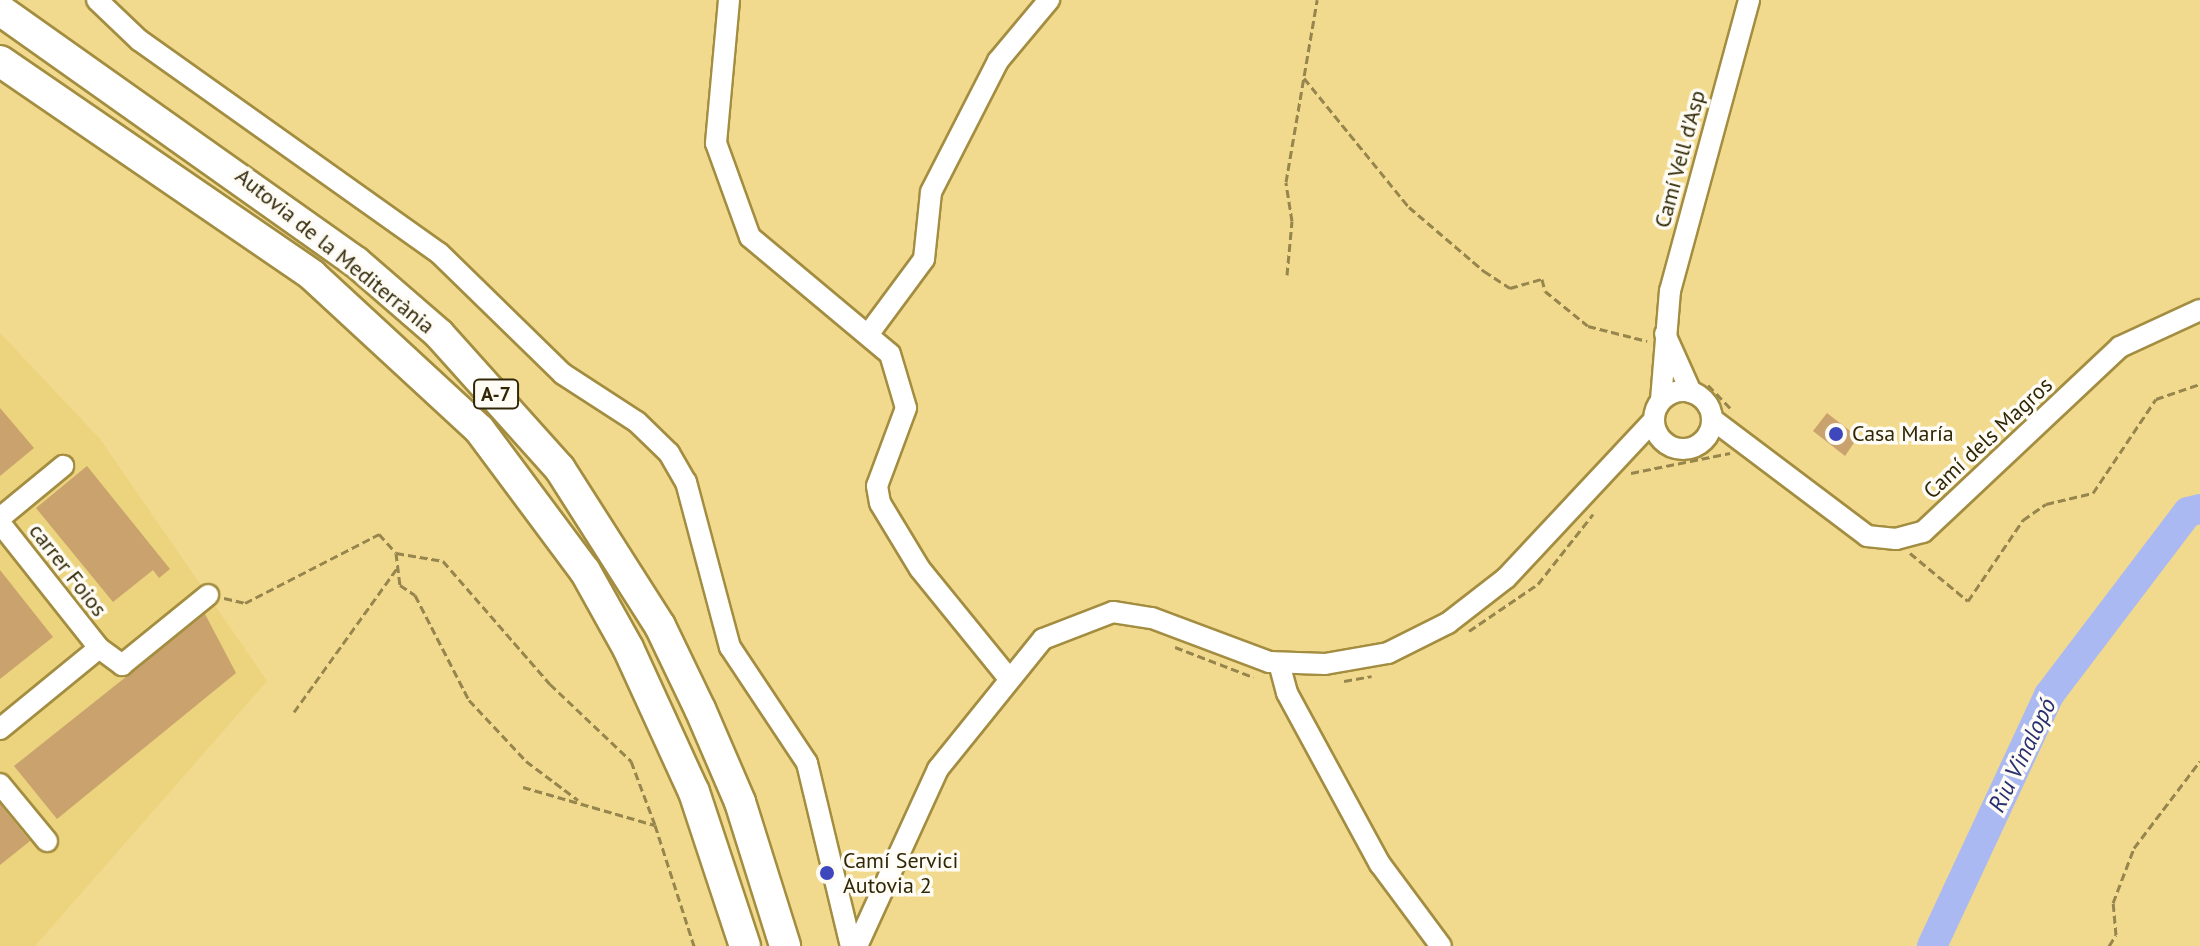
<!DOCTYPE html>
<meta charset="utf-8">
<style>
body{margin:0}
#map{position:relative;width:2200px;height:946px;overflow:hidden;background:#f1da8d;font-family:"PT Sans",sans-serif}
div>[style]{position:absolute}
.built>*{inset:0;background:#ecd37d}
.river>*{height:30px;margin:-15px;padding:0 15px;transform-origin:15px;border-radius:15px;background:#abb9f3}
.building>*{inset:0;background:#caa26d}
.path>*{height:3px;margin-top:-1.5px;transform-origin:0;background:repeating-linear-gradient(90deg,#96854d 0 8px,transparent 0 12px)}
.roads{filter:drop-shadow(2px 0 #a38d41) drop-shadow(-2px 0 #a38d41) drop-shadow(0 2px #a38d41) drop-shadow(0 -2px #a38d41)}
.minor>*{height:20px;margin:-10px;padding:0 10px;transform-origin:10px;border-radius:10px;background:#fff}
.minor>.ring{margin:-10px;padding:0;box-sizing:content-box;background:none;border:20px solid #fff;border-radius:50%}
.highway>*{height:30px;margin:-15px;padding:0 15px;transform-origin:15px;border-radius:15px;background:#fff}
.dots>*{width:22px;height:22px;translate:-50% -50%;box-sizing:border-box;border:4px solid #fefcf5;border-radius:50%}
span{translate:-50% -50%;white-space:nowrap;text-align:center;line-height:1.15;-webkit-text-stroke:7px #fefcf5;paint-order:stroke}
.shield-label span{padding:2px 6px;background:#fefcf5;border:2px solid;border-radius:6px;-webkit-text-stroke-width:0}
.shield-label{font-size:20px;color:#302706;font-weight:700}
.street-label{font-size:22px;color:#302706}
.poi-label{font-size:22px;color:#302706}
.left{translate:0 -50%;text-align:left}
.water-label{font-size:24px;color:#272f72;font-style:italic}
</style>
<div id="map">
<div class="built">
<div style="clip-path:polygon(0 333px,100px 439px,267px 681px,35px 946px,0 946px)"></div>
</div>
<div class="river">
<div style="left:1932px;top:946px;width:277px;rotate:-65deg"></div>
<div style="left:2049px;top:695px;width:230px;rotate:-52.8deg"></div>
<div style="left:2188px;top:512px;width:12px;rotate:-14deg"></div>
</div>
<div class="building">
<div style="clip-path:polygon(0 408px,34px 448px,0 476px)"></div>
<div style="clip-path:polygon(1827px 413px,1858px 437px,1845px 456px,1813px 431px)"></div>
<div style="clip-path:polygon(87px 466px,170px 569px,159px 578px,153px 570px,113px 602px,36px 508px)"></div>
<div style="clip-path:polygon(0 570px,53px 637px,0 679px)"></div>
<div style="clip-path:polygon(205px 614px,236px 673px,57px 819px,14px 766px)"></div>
<div style="clip-path:polygon(0 804px,30px 841px,0 865px)"></div>
</div>
<div class="path">
<div style="left:1304px;top:78px;width:166px;rotate:50.9deg"></div>
<div style="left:1409px;top:207px;width:99px;rotate:40.5deg"></div>
<div style="left:1484px;top:271px;width:31px;rotate:33deg"></div>
<div style="left:1510px;top:288px;width:33px;rotate:-16deg"></div>
<div style="left:1542px;top:279px;width:12px;rotate:76deg"></div>
<div style="left:1545px;top:291px;width:55px;rotate:39.1deg"></div>
<div style="left:1588px;top:326px;width:61px;rotate:14.3deg"></div>
<div style="left:1287px;top:275px;width:54px;rotate:-84.7deg"></div>
<div style="left:1292px;top:221px;width:39px;rotate:-99deg"></div>
<div style="left:1286px;top:182px;width:185px;rotate:-80.3deg"></div>
<div style="left:1708px;top:385px;width:32px;rotate:46deg"></div>
<div style="left:1631px;top:473px;width:101px;rotate:-11.4deg"></div>
<div style="left:396px;top:553px;width:48px;rotate:9.7deg"></div>
<div style="left:443px;top:561px;width:163px;rotate:49deg"></div>
<div style="left:550px;top:684px;width:112px;rotate:43.5deg"></div>
<div style="left:631px;top:761px;width:68px;rotate:69.4deg"></div>
<div style="left:1910px;top:553px;width:75px;rotate:39.6deg"></div>
<div style="left:1968px;top:601px;width:98px;rotate:-55.8deg"></div>
<div style="left:2023px;top:520px;width:28px;rotate:-35deg"></div>
<div style="left:2046px;top:504px;width:48px;rotate:-13.2deg"></div>
<div style="left:2093px;top:493px;width:113px;rotate:-56.2deg"></div>
<div style="left:2156px;top:399px;width:46px;rotate:-18.8deg"></div>
<div style="left:224px;top:598px;width:22px;rotate:13deg"></div>
<div style="left:245px;top:603px;width:151px;rotate:-27.2deg"></div>
<div style="left:379px;top:534px;width:25px;rotate:48deg"></div>
<div style="left:396px;top:553px;width:32px;rotate:83deg"></div>
<div style="left:400px;top:585px;width:18px;rotate:34deg"></div>
<div style="left:415px;top:595px;width:118px;rotate:62.8deg"></div>
<div style="left:469px;top:700px;width:83px;rotate:46.9deg"></div>
<div style="left:526px;top:761px;width:65px;rotate:36.9deg"></div>
<div style="left:1469px;top:631px;width:83px;rotate:-34.3deg"></div>
<div style="left:1538px;top:584px;width:89px;rotate:-51.8deg"></div>
<div style="left:1175px;top:647px;width:84px;rotate:21deg"></div>
<div style="left:1344px;top:681px;width:28px;rotate:-10deg"></div>
<div style="left:294px;top:712px;width:178px;rotate:-54.4deg"></div>
<div style="left:523px;top:787px;width:137px;rotate:16.1deg"></div>
<div style="left:655px;top:825px;width:127px;rotate:72.1deg"></div>
<div style="left:2109px;top:946px;width:13px;rotate:-58deg"></div>
<div style="left:2116px;top:935px;width:32px;rotate:-95deg"></div>
<div style="left:2113px;top:903px;width:59px;rotate:-69.1deg"></div>
<div style="left:2134px;top:848px;width:109px;rotate:-52.8deg"></div>
</div>
<div class="roads">
<div class="minor">
<div style="left:97px;top:0;width:58px;rotate:43.6deg"></div>
<div style="left:139px;top:40px;width:368px;rotate:35.4deg"></div>
<div style="left:439px;top:253px;width:173px;rotate:44.3deg"></div>
<div style="left:563px;top:374px;width:88px;rotate:33deg"></div>
<div style="left:637px;top:422px;width:45px;rotate:44.1deg"></div>
<div style="left:669px;top:453px;width:34px;rotate:60deg"></div>
<div style="left:686px;top:482px;width:171px;rotate:75.1deg"></div>
<div style="left:730px;top:647px;width:139px;rotate:56.4deg"></div>
<div style="left:807px;top:763px;width:188px;rotate:76.5deg"></div>
<div style="left:729px;top:0;width:144px;rotate:95.2deg"></div>
<div style="left:716px;top:143px;width:100px;rotate:70.1deg"></div>
<div style="left:750px;top:237px;width:182px;rotate:39.9deg"></div>
<div style="left:890px;top:354px;width:56px;rotate:73.5deg"></div>
<div style="left:906px;top:408px;width:83px;rotate:110.4deg"></div>
<div style="left:877px;top:486px;width:17px;rotate:80deg"></div>
<div style="left:880px;top:503px;width:77px;rotate:58.8deg"></div>
<div style="left:920px;top:569px;width:138px;rotate:50.9deg"></div>
<div style="left:870px;top:332px;width:91px;rotate:-53.5deg"></div>
<div style="left:924px;top:259px;width:67px;rotate:-84deg"></div>
<div style="left:931px;top:192px;width:147px;rotate:-62.9deg"></div>
<div style="left:998px;top:61px;width:80px;rotate:-50.1deg"></div>
<div style="left:1665px;top:334px;width:64px;rotate:65.9deg"></div>
<div class="ring" style="left:1654px;top:391px;width:38px;height:38px"></div>
<div style="left:1661px;top:400px;width:109px;rotate:-85.3deg"></div>
<div style="left:1670px;top:291px;width:302px;rotate:-74.8deg"></div>
<div style="left:1712px;top:419px;width:194px;rotate:37deg"></div>
<div style="left:1867px;top:536px;width:29px;rotate:6deg"></div>
<div style="left:1896px;top:539px;width:28px;rotate:-15deg"></div>
<div style="left:1923px;top:532px;width:270px;rotate:-43.2deg"></div>
<div style="left:2120px;top:347px;width:88px;rotate:-24.8deg"></div>
<div style="left:0;top:518px;width:82px;rotate:-39.5deg"></div>
<div style="left:0;top:523px;width:159px;rotate:51.6deg"></div>
<div style="left:1279px;top:663px;width:31px;rotate:75deg"></div>
<div style="left:1287px;top:693px;width:195px;rotate:61.5deg"></div>
<div style="left:1380px;top:864px;width:102px;rotate:53.4deg"></div>
<div style="left:0;top:729px;width:128px;rotate:-39.3deg"></div>
<div style="left:99px;top:648px;width:29px;rotate:36deg"></div>
<div style="left:122px;top:665px;width:111px;rotate:-39.1deg"></div>
<div style="left:0;top:784px;width:74px;rotate:50.5deg"></div>
<div style="left:857px;top:946px;width:195px;rotate:-65.4deg"></div>
<div style="left:938px;top:769px;width:167px;rotate:-51.1deg"></div>
<div style="left:1043px;top:639px;width:75px;rotate:-21.1deg"></div>
<div style="left:1113px;top:612px;width:39px;rotate:9deg"></div>
<div style="left:1152px;top:618px;width:125px;rotate:20.6deg"></div>
<div style="left:1269px;top:662px;width:56px;rotate:2deg"></div>
<div style="left:1325px;top:664px;width:64px;rotate:-9.9deg"></div>
<div style="left:1388px;top:653px;width:67px;rotate:-26.6deg"></div>
<div style="left:1448px;top:623px;width:73px;rotate:-37.8deg"></div>
<div style="left:1506px;top:578px;width:216px;rotate:-46.9deg"></div>
</div>
<div class="highway">
<div style="left:0;top:10px;width:436px;rotate:35.3deg"></div>
<div style="left:356px;top:262px;width:110px;rotate:40.9deg"></div>
<div style="left:439px;top:334px;width:181px;rotate:48.1deg"></div>
<div style="left:560px;top:469px;width:186px;rotate:57.5deg"></div>
<div style="left:660px;top:626px;width:92px;rotate:64.3deg"></div>
<div style="left:700px;top:709px;width:101px;rotate:66.7deg"></div>
<div style="left:740px;top:802px;width:151px;rotate:72.6deg"></div>
<div style="left:0;top:61px;width:378px;rotate:34.4deg"></div>
<div style="left:312px;top:275px;width:227px;rotate:42.7deg"></div>
<div style="left:479px;top:429px;width:177px;rotate:53.3deg"></div>
<div style="left:585px;top:571px;width:88px;rotate:60.8deg"></div>
<div style="left:628px;top:648px;width:158px;rotate:65.4deg"></div>
<div style="left:694px;top:792px;width:162px;rotate:71.7deg"></div>
</div>
</div>
<div class="dots">
<div style="left:1836px;top:434px;background:#3e48bc"></div>
<div style="left:827px;top:873px;background:#3e48bc"></div>
</div>
<div class="shield-label">
<span style="left:496px;top:394px">A-7</span>
</div>
<div class="street-label">
<span style="left:1680px;top:159px;rotate:-75deg">Camí Vell d'Asp</span>
<span style="left:335px;top:251px;rotate:39deg">Autovia de la Mediterrània</span>
<span style="left:1988px;top:438px;rotate:-43deg">Camí dels Magros</span>
<span style="left:68px;top:570px;rotate:52deg">carrer Foios</span>
</div>
<div class="poi-label">
<span class="left" style="left:1852px;top:434px">Casa María</span>
<span class="left" style="left:843px;top:873px">Camí Servici<br>Autovia 2</span>
</div>
<div class="water-label">
<span style="left:2022px;top:755px;rotate:-64deg">Riu Vinalopó</span>
</div>
</div>
